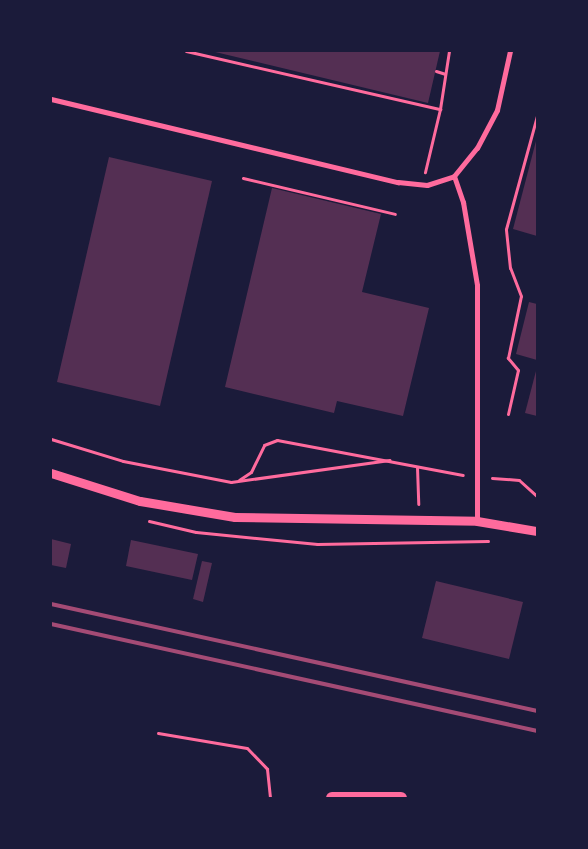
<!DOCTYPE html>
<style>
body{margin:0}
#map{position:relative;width:588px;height:849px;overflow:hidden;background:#1b1b3a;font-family:"Space Grotesk",sans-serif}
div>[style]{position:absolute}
.building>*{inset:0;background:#542f53}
.path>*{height:3px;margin:-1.5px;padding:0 1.5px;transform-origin:1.5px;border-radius:1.5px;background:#ff6b9d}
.minor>*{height:5px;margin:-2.5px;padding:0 2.5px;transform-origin:2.5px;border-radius:2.5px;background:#ff6b9d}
.tertiary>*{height:9px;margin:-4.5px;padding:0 4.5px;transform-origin:4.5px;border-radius:4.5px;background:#ff6b9d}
.primary>*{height:12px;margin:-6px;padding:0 6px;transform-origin:6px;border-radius:6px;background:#ff6b9d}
.rail>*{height:4px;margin:-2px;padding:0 2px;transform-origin:2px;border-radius:2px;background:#a44b75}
span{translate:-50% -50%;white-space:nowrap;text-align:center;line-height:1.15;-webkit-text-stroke:4.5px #1b1b3a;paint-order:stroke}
.frame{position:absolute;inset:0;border:52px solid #1b1b3a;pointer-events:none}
</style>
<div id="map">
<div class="building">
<div style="clip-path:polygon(211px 51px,440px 51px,428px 103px)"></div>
<div style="clip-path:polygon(536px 141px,537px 141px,537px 236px,513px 229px)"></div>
<div style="clip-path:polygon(109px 157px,212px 181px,160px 406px,57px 382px)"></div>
<div style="clip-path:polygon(272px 188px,381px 214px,362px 292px,429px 308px,403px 416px,337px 401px,334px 413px,225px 387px)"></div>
<div style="clip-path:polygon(529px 302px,537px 304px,537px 360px,516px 354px)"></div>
<div style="clip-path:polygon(536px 371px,537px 371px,537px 416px,525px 413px)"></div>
<div style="clip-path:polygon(51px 539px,71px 544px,66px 568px,51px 565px)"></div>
<div style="clip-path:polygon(131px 540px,198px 554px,192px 580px,126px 566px)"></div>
<div style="clip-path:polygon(202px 561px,212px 563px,203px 602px,193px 599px)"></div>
<div style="clip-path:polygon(436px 581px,523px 602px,509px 659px,422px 638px)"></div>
</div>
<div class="path">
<div style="left:186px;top:51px;width:261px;rotate:12.9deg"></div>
<div style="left:440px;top:109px;width:65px;rotate:103.4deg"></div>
<div style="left:436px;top:71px;width:9px;rotate:18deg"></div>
<div style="left:440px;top:109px;width:59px;rotate:-81.2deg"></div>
<div style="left:243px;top:178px;width:156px;rotate:13.3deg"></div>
<div style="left:508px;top:414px;width:45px;rotate:-77.2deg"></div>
<div style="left:518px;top:370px;width:16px;rotate:-130deg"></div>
<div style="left:508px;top:358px;width:63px;rotate:-78.2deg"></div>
<div style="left:521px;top:296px;width:30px;rotate:-111deg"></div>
<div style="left:510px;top:268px;width:39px;rotate:-96deg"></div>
<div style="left:506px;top:229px;width:117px;rotate:-74.7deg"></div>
<div style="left:51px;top:439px;width:75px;rotate:17deg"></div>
<div style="left:123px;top:461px;width:110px;rotate:11deg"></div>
<div style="left:231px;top:482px;width:160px;rotate:-7.9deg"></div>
<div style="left:417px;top:467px;width:37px;rotate:88deg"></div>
<div style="left:492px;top:478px;width:27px;rotate:4deg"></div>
<div style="left:519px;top:480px;width:24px;rotate:42deg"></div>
<div style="left:239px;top:480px;width:14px;rotate:-34deg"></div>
<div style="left:251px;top:472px;width:30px;rotate:-64deg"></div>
<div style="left:264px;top:445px;width:14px;rotate:-21deg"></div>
<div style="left:277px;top:440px;width:189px;rotate:10.7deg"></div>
<div style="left:149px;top:521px;width:48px;rotate:13.2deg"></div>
<div style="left:196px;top:532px;width:122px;rotate:5.7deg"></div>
<div style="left:317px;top:544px;width:171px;rotate:-1deg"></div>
<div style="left:158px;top:733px;width:90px;rotate:9.6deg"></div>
<div style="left:247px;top:748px;width:29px;rotate:46deg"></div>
<div style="left:267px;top:769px;width:29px;rotate:84deg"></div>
</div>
<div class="minor">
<div style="left:51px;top:99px;width:357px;rotate:13.5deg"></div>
<div style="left:398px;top:182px;width:29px;rotate:6deg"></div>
<div style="left:427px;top:185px;width:28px;rotate:-18deg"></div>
<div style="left:454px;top:176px;width:36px;rotate:-51deg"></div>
<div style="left:477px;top:148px;width:43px;rotate:-62.2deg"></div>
<div style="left:497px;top:110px;width:60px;rotate:-77.6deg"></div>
<div style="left:454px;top:176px;width:28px;rotate:71deg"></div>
<div style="left:463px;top:202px;width:84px;rotate:80.4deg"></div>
<div style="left:477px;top:285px;width:236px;rotate:90deg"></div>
</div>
<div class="tertiary">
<div style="left:51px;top:473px;width:93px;rotate:17.5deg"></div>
<div style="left:140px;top:501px;width:96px;rotate:9.6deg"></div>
<div style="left:235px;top:517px;width:242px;rotate:0.9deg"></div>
<div style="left:477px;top:521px;width:61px;rotate:9.5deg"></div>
</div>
<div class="primary">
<div style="left:332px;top:798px;width:69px"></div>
</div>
<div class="rail">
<div style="left:51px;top:604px;width:498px;rotate:12.4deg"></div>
<div style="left:51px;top:624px;width:498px;rotate:12.4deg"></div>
</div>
<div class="frame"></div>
</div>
